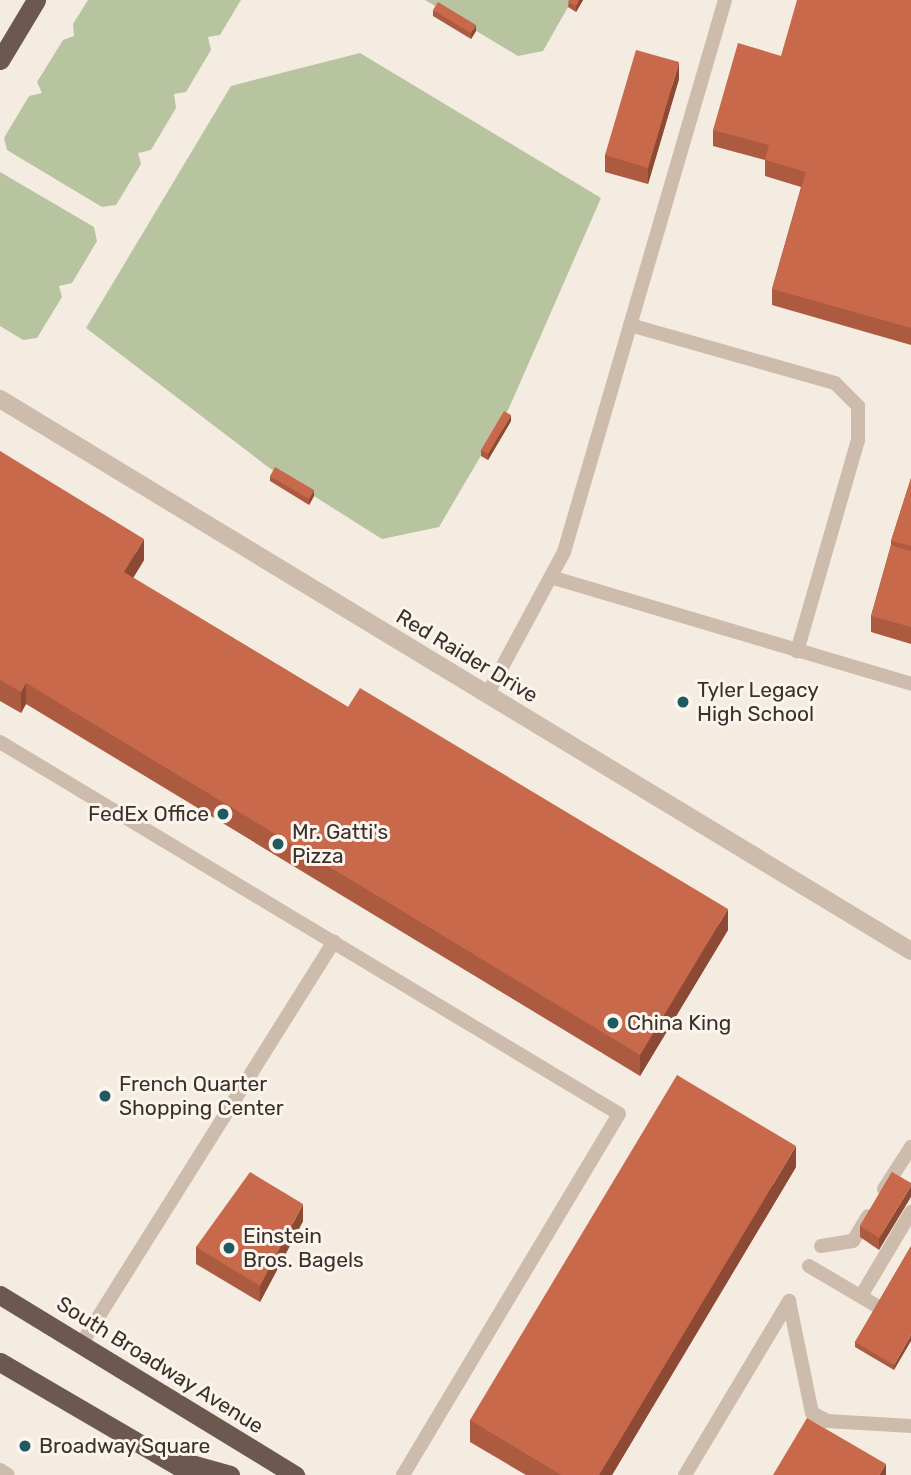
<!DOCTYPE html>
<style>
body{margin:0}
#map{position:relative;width:911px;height:1475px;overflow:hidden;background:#f4ebe1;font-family:Rubik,sans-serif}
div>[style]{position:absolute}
.green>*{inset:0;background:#b8c4a0}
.service>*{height:14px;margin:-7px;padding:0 7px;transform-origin:7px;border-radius:7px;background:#cdbbac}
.minor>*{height:18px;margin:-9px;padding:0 9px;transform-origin:9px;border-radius:9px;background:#cdbbac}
.trunk>*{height:19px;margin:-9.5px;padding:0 9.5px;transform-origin:9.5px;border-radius:9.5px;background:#6c584f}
.wall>*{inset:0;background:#ac5a40}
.shaded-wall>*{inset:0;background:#8c4a34}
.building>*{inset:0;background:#c8694b}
.dots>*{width:19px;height:19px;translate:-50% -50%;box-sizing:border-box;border:4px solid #fbf5ee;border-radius:50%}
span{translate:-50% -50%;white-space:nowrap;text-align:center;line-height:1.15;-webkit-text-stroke:6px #fbf5ee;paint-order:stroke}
.street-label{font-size:21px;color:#3b302b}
.poi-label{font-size:21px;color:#3b302b}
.left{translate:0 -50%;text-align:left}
.right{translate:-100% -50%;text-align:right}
</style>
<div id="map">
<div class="green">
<div style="clip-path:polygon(88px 0,241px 0,220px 35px,208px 37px,211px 50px,186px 92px,174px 94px,176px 108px,151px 150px,138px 153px,141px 164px,116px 205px,102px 207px,7px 150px,4px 138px,29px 96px,42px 93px,37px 82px,63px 40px,74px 36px,73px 24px)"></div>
<div style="clip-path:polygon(425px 0,572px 0,543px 51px,518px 56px)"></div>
<div style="clip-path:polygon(360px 53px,601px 198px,509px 408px,439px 527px,382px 539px,268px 467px,86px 328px,231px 86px)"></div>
<div style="clip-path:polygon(0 172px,94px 227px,97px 241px,72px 283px,59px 286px,62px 297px,37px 338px,23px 340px,0 326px)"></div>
</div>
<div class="service">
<div style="left:630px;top:325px;width:213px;rotate:15.8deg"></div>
<div style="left:835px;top:383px;width:33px;rotate:45deg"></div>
<div style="left:858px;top:406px;width:34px;rotate:90deg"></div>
<div style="left:858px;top:440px;width:220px;rotate:106.1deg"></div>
<div style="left:554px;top:578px;width:372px;rotate:16.5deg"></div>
<div style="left:487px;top:695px;width:162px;rotate:-61.7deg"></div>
<div style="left:564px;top:552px;width:575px;rotate:-73.74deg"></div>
<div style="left:0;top:742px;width:722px;rotate:31deg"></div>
<div style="left:619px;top:1114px;width:421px;rotate:120.9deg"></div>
<div style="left:884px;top:1189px;width:50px;rotate:-57.3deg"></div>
<div style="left:821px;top:1246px;width:32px;rotate:-9deg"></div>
<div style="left:853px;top:1241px;width:29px;rotate:-59deg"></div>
<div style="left:809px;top:1266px;width:118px;rotate:30.5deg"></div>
<div style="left:861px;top:1296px;width:98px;rotate:-59.2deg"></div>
<div style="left:82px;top:1343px;width:474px;rotate:-57.9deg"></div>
<div style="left:0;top:1470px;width:9px;rotate:32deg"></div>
<div style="left:685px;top:1475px;width:203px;rotate:-59.1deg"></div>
<div style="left:789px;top:1301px;width:114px;rotate:78.4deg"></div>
<div style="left:812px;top:1413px;width:17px;rotate:28deg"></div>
<div style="left:827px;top:1421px;width:84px;rotate:3.4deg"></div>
</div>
<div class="minor">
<div style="left:0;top:399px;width:1065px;rotate:31.21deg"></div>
</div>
<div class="trunk">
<div style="left:0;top:60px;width:70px;rotate:-59deg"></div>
<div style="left:0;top:1295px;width:346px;rotate:31.4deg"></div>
<div style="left:0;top:1362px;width:224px;rotate:30.3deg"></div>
<div style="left:180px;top:1461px;width:52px;rotate:15.6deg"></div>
</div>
<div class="wall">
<div style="clip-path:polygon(569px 0,583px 0,576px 12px,568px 7px)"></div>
<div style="clip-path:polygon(911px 0,911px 345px,772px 305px,772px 289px,801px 187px,765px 176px,765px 160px,713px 146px,713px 130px,781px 56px)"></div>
<div style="clip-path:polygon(433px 10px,476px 31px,471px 39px,433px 16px)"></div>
<div style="clip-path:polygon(679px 79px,648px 184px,605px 172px,605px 155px)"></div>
<div style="clip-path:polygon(511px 421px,488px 460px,481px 456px,481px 450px)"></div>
<div style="clip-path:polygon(0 451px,144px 560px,133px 578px,348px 707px,728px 930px,640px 1076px,26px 704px,21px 713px,0 701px)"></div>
<div style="clip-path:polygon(270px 476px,314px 496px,309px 505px,270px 481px)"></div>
<div style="clip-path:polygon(911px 478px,911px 644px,871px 632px,871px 616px,891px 545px,891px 541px)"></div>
<div style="clip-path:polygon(796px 1167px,612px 1475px,526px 1475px,470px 1442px,470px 1420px)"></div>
<div style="clip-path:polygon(892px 1172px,879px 1250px,860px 1237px,860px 1226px)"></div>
<div style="clip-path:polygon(303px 1221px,260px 1302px,196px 1264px,196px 1247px)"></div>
<div style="clip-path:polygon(911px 1246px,894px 1370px,855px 1347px,855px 1342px)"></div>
</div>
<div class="shaded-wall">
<div style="clip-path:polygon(579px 0,583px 0,576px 12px,576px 6px)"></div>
<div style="clip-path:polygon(476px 25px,476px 31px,471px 39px,471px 33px)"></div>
<div style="clip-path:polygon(679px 62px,679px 79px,648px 184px,648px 168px)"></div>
<div style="clip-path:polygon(511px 415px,511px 421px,488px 460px,488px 454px)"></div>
<div style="clip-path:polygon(314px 490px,314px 496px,309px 505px,309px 499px)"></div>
<div style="clip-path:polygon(144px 539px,144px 560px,124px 593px,124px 572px)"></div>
<div style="clip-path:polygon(26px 683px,26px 704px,21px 713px,21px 692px)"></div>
<div style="clip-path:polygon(728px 909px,728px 930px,640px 1076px,640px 1055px)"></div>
<div style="clip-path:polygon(796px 1146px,796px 1167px,612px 1475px,599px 1475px)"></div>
<div style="clip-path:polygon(911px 1186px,911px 1197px,879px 1250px,879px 1238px)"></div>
<div style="clip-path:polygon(303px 1204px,303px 1221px,260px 1302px,260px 1286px)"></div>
<div style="clip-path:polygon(911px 1335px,911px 1341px,894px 1370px,894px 1365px)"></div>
<div style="clip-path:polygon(886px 1464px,886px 1475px,879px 1475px)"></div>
</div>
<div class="building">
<div style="clip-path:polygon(569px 0,579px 0,576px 6px,568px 2px)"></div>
<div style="clip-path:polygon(797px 0,911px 0,911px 328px,772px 289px,806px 172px,765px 160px,769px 145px,713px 130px,738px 43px,781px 56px)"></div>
<div style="clip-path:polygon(438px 2px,476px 25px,471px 33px,433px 10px)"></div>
<div style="clip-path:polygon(636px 50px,679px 62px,648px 168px,605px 155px)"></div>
<div style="clip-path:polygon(504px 411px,511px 415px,488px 454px,481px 450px)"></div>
<div style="clip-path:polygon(0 451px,144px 539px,124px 572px,348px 707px,360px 688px,728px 909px,640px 1055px,26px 683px,21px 692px,0 680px)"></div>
<div style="clip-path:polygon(275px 467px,314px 490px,309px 499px,270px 476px)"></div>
<div style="clip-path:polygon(911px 478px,911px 546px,891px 541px)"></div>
<div style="clip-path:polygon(891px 545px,911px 551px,911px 627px,871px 616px)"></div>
<div style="clip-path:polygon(677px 1075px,796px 1146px,599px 1475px,561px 1475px,470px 1420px)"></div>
<div style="clip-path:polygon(250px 1172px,303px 1204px,260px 1286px,196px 1247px)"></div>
<div style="clip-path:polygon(892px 1172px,911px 1183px,911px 1186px,879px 1238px,860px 1226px)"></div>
<div style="clip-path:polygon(911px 1246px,911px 1335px,894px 1365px,855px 1342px)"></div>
<div style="clip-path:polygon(807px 1418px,886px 1464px,879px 1475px,773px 1475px)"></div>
</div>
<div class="dots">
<div style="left:683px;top:702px;background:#1f5a5e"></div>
<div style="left:223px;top:814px;background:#1f5a5e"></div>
<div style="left:278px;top:844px;background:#1f5a5e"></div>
<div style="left:613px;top:1023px;background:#1f5a5e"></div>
<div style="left:105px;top:1096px;background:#1f5a5e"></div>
<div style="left:229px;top:1248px;background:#1f5a5e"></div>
<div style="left:25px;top:1446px;background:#1f5a5e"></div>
</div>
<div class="street-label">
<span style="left:467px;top:656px;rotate:31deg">Red Raider Drive</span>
<span style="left:160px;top:1365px;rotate:32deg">South Broadway Avenue</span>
</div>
<div class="poi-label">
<span class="left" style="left:697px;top:702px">Tyler Legacy<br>High School</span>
<span class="right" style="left:209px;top:814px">FedEx Office</span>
<span class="left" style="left:292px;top:844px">Mr. Gatti's<br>Pizza</span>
<span class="left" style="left:627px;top:1023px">China King</span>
<span class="left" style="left:119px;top:1096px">French Quarter<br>Shopping Center</span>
<span class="left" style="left:243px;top:1248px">Einstein<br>Bros. Bagels</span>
<span class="left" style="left:39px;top:1446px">Broadway Square</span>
</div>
</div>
